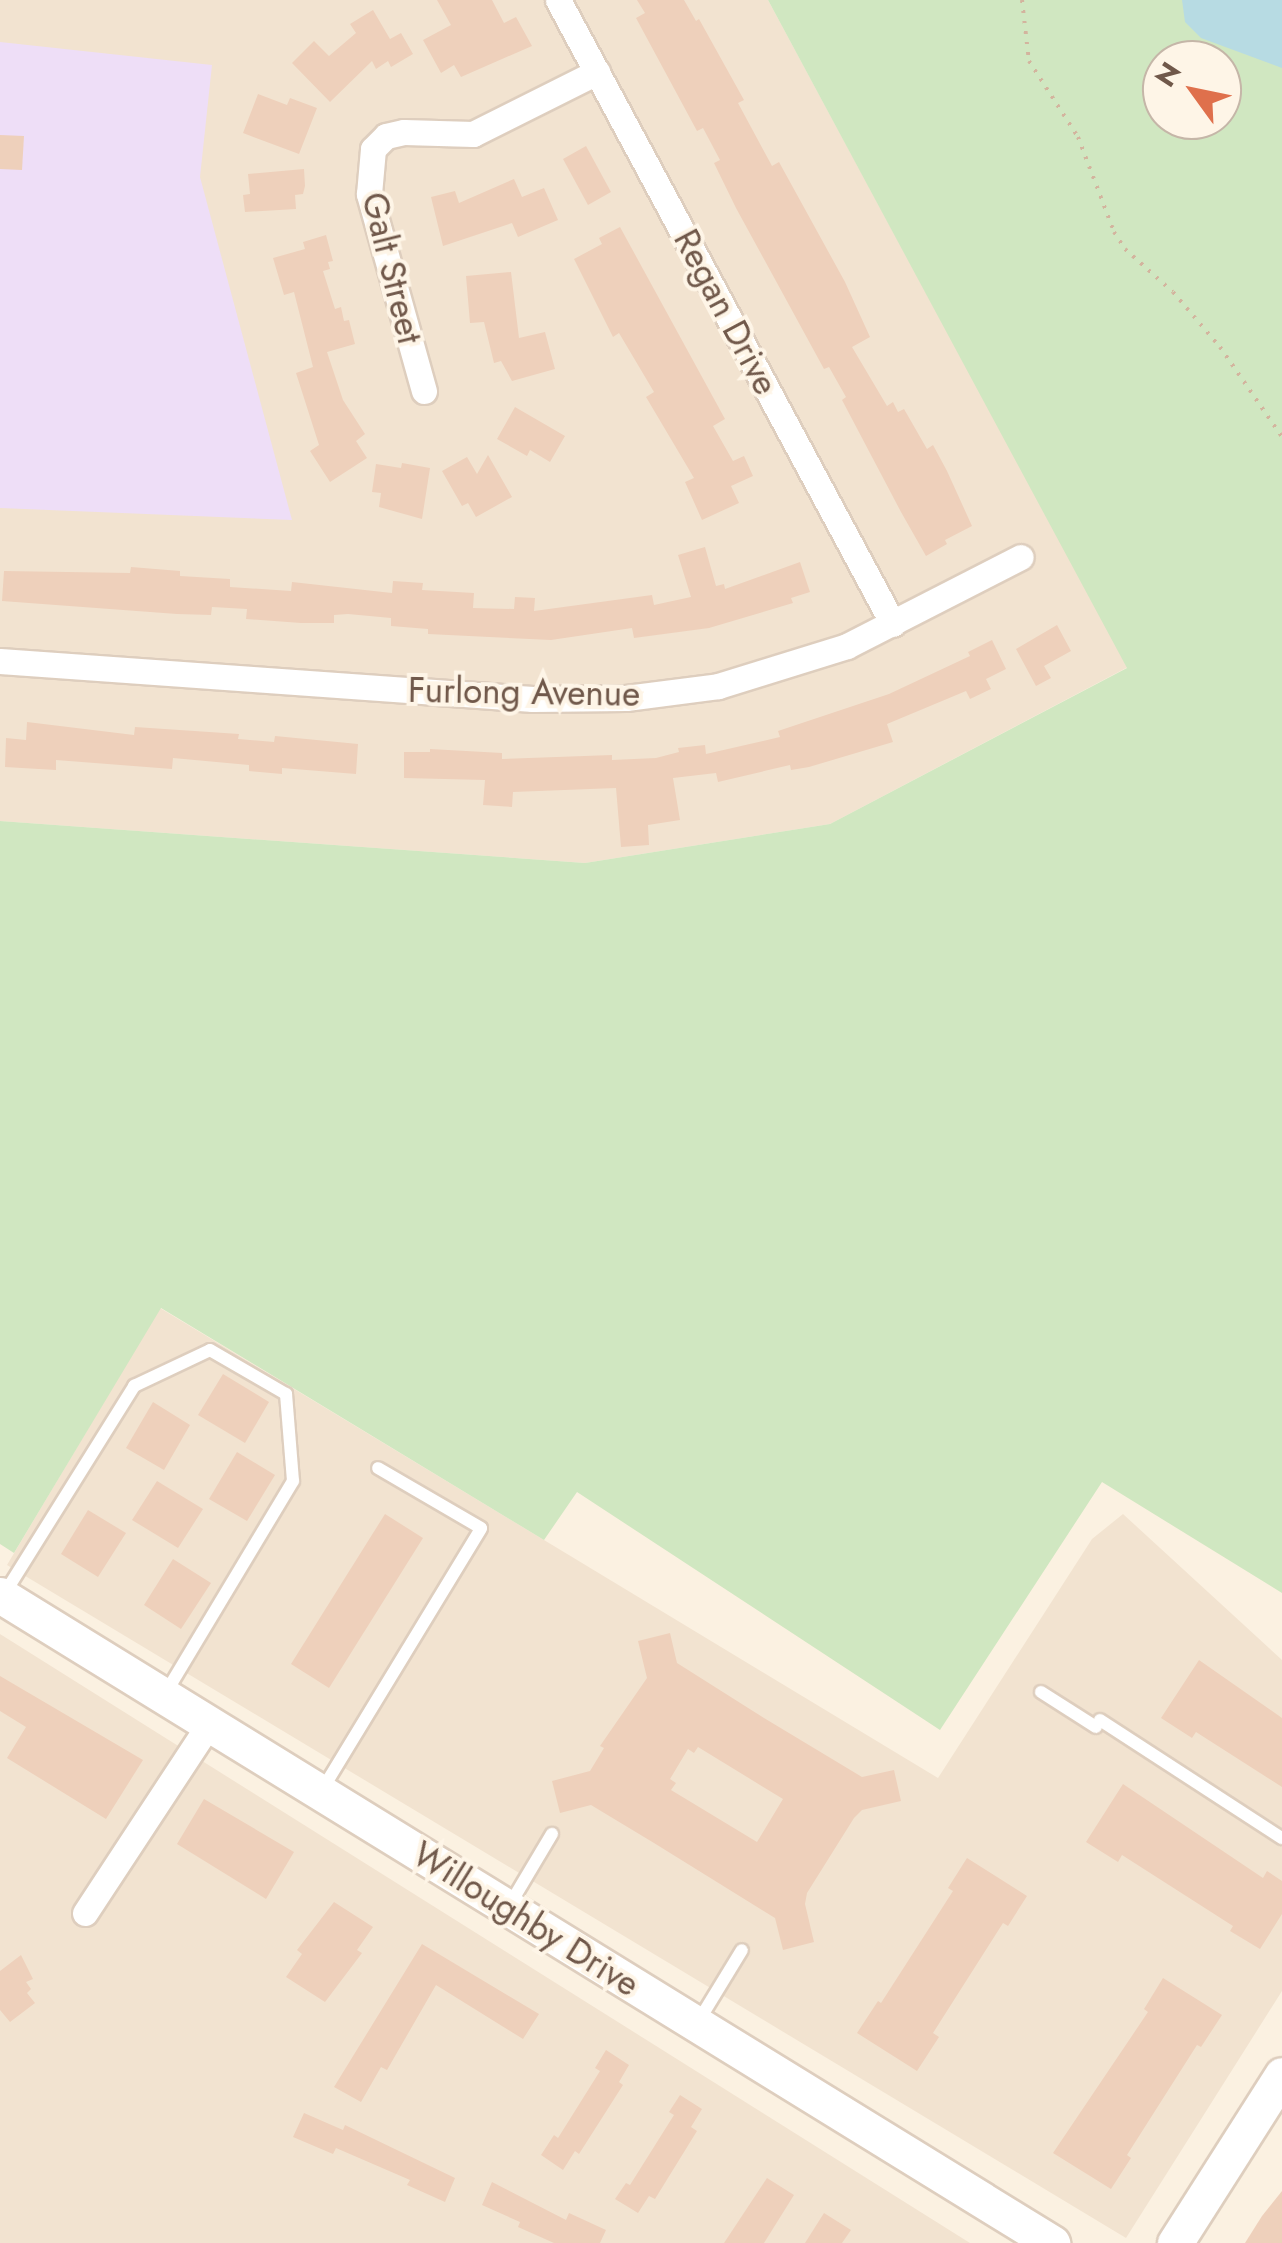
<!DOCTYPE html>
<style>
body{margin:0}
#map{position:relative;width:1282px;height:2243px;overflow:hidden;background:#fbf1e1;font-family:Jost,sans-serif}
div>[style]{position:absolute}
.residential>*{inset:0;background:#f2e3d0}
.education>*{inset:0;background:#eedef7}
.green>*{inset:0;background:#d0e7c1}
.water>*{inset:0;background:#b7dbe3}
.building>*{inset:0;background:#eed0bb}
.path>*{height:4px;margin-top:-2px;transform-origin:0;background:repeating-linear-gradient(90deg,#d3b49e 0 2.5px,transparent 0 10.5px)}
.roads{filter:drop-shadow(2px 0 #decebe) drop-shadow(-2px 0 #decebe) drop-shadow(0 2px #decebe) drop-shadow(0 -2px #decebe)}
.lane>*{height:12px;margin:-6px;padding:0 6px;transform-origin:6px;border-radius:6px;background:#fff}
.street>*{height:25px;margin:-12.5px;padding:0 12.5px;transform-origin:12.5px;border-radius:12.5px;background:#fff}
.secondary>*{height:35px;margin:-17.5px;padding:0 17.5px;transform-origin:17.5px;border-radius:17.5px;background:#fff}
span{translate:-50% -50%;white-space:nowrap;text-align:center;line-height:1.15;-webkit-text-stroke:8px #fef5e7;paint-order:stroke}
.street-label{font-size:35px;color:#70584a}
.north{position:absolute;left:1142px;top:40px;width:100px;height:100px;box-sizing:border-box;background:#fef5e7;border:2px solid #c5b6a8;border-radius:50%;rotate:303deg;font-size:28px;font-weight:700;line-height:40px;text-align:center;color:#70584a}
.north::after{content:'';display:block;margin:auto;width:35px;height:45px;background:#df704c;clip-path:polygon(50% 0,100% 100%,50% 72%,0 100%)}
</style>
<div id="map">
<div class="residential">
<div style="clip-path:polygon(0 0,768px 0,1128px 667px,830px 824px,585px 863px,0 821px)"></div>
<div style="clip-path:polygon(160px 1308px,938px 1778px,1092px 1539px,1123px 1514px,1282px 1660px,1282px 1991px,1126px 2238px,7px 1565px)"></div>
<div style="clip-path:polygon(0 1634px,156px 1732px,970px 2243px,0 2243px)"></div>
</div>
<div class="education">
<div style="clip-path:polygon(0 42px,212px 65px,200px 177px,292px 520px,0 508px)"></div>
</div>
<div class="green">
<div style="clip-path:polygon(evenodd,768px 0,1282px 0,1282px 1593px,1102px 1482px,940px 1730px,577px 1492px,544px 1540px,161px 1308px,14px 1553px,0 1544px,0 821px,585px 863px,830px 824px,1127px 668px,768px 0,1162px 60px,1222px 60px,1222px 120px,1162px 120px,1162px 60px)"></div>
</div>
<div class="water">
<div style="clip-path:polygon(1182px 0,1282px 0,1282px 68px,1201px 38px,1185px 22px)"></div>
</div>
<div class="building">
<div style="clip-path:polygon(437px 0,492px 0,504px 23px,516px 17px,532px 46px,461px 77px,454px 65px,441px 73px,423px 40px,451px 25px)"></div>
<div style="clip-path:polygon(637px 0,684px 0,696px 21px,699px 19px,744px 100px,738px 103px,772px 166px,779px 162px,845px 282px,870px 337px,852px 347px,887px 406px,893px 402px,898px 412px,904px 409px,927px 449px,933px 445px,947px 471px,972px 526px,945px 540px,947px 544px,926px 556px,901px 512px,842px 400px,846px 397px,829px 367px,824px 369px,736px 208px,714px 163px,720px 160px,703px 128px,697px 131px,636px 18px,645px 13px)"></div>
<div style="clip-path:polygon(373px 10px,390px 39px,401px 33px,413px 54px,391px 67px,388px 61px,376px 69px,372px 61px,330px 102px,292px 63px,314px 41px,329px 56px,356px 33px,350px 24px)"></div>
<div style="clip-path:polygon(258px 94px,287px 105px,290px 98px,317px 108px,299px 154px,243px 133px)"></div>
<div style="clip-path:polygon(0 135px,24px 136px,22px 170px,0 169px)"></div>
<div style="clip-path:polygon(586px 146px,611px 192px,588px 205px,563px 159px)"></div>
<div style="clip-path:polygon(304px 169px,305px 186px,303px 194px,295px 195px,296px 209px,245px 212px,243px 195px,250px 194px,248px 174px)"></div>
<div style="clip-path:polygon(514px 179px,522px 197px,544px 188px,558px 220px,518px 237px,512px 223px,443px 246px,431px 197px,455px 191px,459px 203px)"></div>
<div style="clip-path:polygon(620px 227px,725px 419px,713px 426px,733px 461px,744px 456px,753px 476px,731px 486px,739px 503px,702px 520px,685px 482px,694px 478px,646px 397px,654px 392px,619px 333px,613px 337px,574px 259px,602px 244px,599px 238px)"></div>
<div style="clip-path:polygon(326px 235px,333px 261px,328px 262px,330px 269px,323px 271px,335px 309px,341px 307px,344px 321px,349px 320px,355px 344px,327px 352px,343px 400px,365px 434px,356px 441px,367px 458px,330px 482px,310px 451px,319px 445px,296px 373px,313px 367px,294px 292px,284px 295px,273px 258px,305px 249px,303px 242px)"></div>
<div style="clip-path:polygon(511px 272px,519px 338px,545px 332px,555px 369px,512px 381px,501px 361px,494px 363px,484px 322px,470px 323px,466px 276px)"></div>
<div style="clip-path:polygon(515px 407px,565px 436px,550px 462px,530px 450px,527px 456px,497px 439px)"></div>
<div style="clip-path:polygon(488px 455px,512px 497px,476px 517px,468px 503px,462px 506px,442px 471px,467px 457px,477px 474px)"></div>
<div style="clip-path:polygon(402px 463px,430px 468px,422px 519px,379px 507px,381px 493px,372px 492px,376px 464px,401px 468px)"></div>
<div style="clip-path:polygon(705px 547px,716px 586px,724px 584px,725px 589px,800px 562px,810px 592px,791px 598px,793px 603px,709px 628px,634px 638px,632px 628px,551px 640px,428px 634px,428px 629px,391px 626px,391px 618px,348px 614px,334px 615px,334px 623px,301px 623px,246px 619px,247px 609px,212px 607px,211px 615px,177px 614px,2px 601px,4px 571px,130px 573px,131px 567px,180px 571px,180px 576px,230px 579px,230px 587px,291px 591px,292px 582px,392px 593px,393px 581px,423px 583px,422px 590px,474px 593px,473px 608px,514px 609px,515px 597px,535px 598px,534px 611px,652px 595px,654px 605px,691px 597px,678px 555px)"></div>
<div style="clip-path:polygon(1057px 625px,1071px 651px,1044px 666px,1051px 678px,1036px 686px,1016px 649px)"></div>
<div style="clip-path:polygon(992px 640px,1006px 669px,986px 679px,991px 689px,970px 699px,966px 691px,887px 724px,893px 742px,809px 767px,791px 770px,790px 765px,718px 782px,716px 773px,673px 778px,680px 820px,648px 825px,649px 845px,621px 847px,616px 788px,513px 792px,512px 807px,483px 805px,485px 780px,404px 778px,404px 752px,430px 752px,430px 749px,502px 753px,502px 759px,612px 755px,612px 760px,656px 758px,679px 752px,678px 748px,705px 745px,706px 754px,780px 737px,778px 731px,889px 694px,970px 656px,968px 652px)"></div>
<div style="clip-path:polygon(27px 722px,134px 735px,135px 727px,239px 734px,238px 739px,274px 742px,275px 736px,358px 744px,356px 774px,282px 768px,282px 774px,249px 771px,249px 765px,173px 758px,172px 769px,56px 760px,56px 770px,5px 767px,6px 738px,26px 740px)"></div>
<div style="clip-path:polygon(223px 1374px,269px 1402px,245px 1443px,198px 1415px)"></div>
<div style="clip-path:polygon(153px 1402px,190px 1425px,164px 1470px,126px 1448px)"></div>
<div style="clip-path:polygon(237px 1452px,275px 1475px,247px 1521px,209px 1499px)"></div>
<div style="clip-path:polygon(157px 1481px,203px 1509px,178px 1548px,132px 1520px)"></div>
<div style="clip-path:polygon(88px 1510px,126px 1533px,98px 1577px,61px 1554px)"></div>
<div style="clip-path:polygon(385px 1514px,423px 1538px,329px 1688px,291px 1664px)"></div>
<div style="clip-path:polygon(173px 1559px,211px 1583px,181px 1629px,144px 1605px)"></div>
<div style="clip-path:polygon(evenodd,670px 1633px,677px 1663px,764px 1718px,862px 1777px,894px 1770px,901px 1801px,862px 1810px,854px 1818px,807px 1893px,805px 1904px,814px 1942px,783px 1950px,775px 1918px,654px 1843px,591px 1805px,560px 1813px,552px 1781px,590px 1771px,604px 1748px,600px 1746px,647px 1678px,638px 1641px,670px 1633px,698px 1747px,783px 1799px,757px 1842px,671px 1790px,676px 1783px,670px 1779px,688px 1749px,694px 1753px,698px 1747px)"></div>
<div style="clip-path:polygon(1199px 1660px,1282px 1718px,1282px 1787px,1196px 1732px,1192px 1738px,1161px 1718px)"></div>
<div style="clip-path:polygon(0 1676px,143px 1760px,106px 1819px,7px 1758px,26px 1727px,0 1711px)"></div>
<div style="clip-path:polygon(1123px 1784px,1263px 1878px,1267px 1871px,1282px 1881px,1282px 1914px,1260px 1949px,1230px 1931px,1233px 1926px,1122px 1855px,1118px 1862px,1086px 1842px)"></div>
<div style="clip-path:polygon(204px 1799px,294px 1852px,266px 1899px,177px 1844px)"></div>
<div style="clip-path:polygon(967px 1858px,1027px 1896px,1008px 1926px,1003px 1923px,933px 2033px,939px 2037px,917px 2071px,857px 2033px,878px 2001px,881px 2003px,953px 1891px,948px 1888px)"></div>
<div style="clip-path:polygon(334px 1902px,373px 1927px,357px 1950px,362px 1953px,325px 2002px,286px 1977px,302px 1954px,297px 1950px)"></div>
<div style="clip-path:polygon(422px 1944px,539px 2014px,523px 2039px,436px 1985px,387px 2070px,381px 2067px,361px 2102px,334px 2087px)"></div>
<div style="clip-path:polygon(21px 1955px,33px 1979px,26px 1982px,31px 1989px,27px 1993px,35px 2003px,10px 2022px,0 2010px,0 1971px)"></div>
<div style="clip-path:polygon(1163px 1978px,1222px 2015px,1201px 2047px,1197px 2045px,1127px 2155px,1131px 2158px,1111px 2189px,1053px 2153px,1148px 2012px,1144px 2009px)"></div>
<div style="clip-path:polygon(606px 2050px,629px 2065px,619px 2082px,623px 2085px,579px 2154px,575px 2151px,563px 2170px,541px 2155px,554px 2135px,558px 2138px,600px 2071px,595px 2068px)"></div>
<div style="clip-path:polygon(680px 2095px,702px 2109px,691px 2127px,697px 2131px,655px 2199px,649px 2196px,638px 2213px,615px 2199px,626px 2183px,630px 2185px,674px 2115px,669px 2112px)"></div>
<div style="clip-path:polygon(304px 2113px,343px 2130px,345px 2125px,455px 2178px,445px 2202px,407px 2185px,410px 2180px,336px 2148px,333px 2154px,293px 2137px)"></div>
<div style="clip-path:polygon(767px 2178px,794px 2195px,764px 2243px,724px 2243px)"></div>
<div style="clip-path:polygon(492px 2182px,566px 2220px,569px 2213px,606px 2230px,600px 2243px,554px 2243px,518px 2227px,520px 2222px,482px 2205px)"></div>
<div style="clip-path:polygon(1282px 2191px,1282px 2243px,1245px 2243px,1262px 2216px)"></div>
<div style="clip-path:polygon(824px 2213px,851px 2230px,842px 2243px,805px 2243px)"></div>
</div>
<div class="path">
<div style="left:1022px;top:0;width:61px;rotate:83.5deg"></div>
<div style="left:1029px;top:61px;width:90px;rotate:57.2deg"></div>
<div style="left:1078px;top:137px;width:102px;rotate:69.2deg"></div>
<div style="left:1114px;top:232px;width:20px;rotate:57deg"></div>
<div style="left:1125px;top:249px;width:64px;rotate:41.9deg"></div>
<div style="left:1173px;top:292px;width:72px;rotate:49.5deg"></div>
<div style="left:1220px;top:347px;width:109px;rotate:55.4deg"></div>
</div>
<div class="roads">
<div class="lane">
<div style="left:3px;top:1596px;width:248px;rotate:-58deg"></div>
<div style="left:134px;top:1386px;width:84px;rotate:-25.3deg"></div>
<div style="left:210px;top:1350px;width:88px;rotate:30.1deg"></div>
<div style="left:286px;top:1394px;width:87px;rotate:85.4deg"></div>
<div style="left:293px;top:1481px;width:249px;rotate:121deg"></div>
<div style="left:1041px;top:1692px;width:65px;rotate:32.5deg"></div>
<div style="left:1100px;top:1720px;width:217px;rotate:33deg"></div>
<div style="left:322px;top:1790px;width:306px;rotate:-58.7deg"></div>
<div style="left:481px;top:1528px;width:119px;rotate:-149.8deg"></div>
<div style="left:509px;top:1906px;width:84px;rotate:-59.2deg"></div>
<div style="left:698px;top:2022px;width:84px;rotate:-58.6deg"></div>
</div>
<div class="street">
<div style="left:558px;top:0;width:708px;rotate:61.77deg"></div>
<div style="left:424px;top:391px;width:205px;rotate:-105.6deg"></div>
<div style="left:369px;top:194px;width:45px;rotate:-84.9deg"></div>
<div style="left:373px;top:149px;width:18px;rotate:-45deg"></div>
<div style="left:386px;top:136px;width:18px;rotate:-13deg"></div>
<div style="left:404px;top:132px;width:69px;rotate:1.7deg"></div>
<div style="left:473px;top:134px;width:139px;rotate:-26.6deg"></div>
<div style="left:0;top:661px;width:534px;rotate:4.08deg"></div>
<div style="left:533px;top:699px;width:93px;rotate:-0.6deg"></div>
<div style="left:626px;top:698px;width:93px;rotate:-7.4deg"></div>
<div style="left:718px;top:686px;width:135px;rotate:-17.2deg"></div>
<div style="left:847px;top:646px;width:195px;rotate:-27.1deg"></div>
<div style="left:85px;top:1913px;width:226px;rotate:-56.7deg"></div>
</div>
<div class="secondary">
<div style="left:0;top:1595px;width:1236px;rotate:31.63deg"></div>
<div style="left:1175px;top:2243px;width:199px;rotate:-57.5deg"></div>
</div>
</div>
<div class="street-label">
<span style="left:392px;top:268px;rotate:76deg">Galt Street</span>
<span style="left:726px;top:312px;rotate:62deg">Regan Drive</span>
<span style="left:524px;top:692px;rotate:1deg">Furlong Avenue</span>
<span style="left:526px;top:1919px;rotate:32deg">Willoughby Drive</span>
</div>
<div class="north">N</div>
</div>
